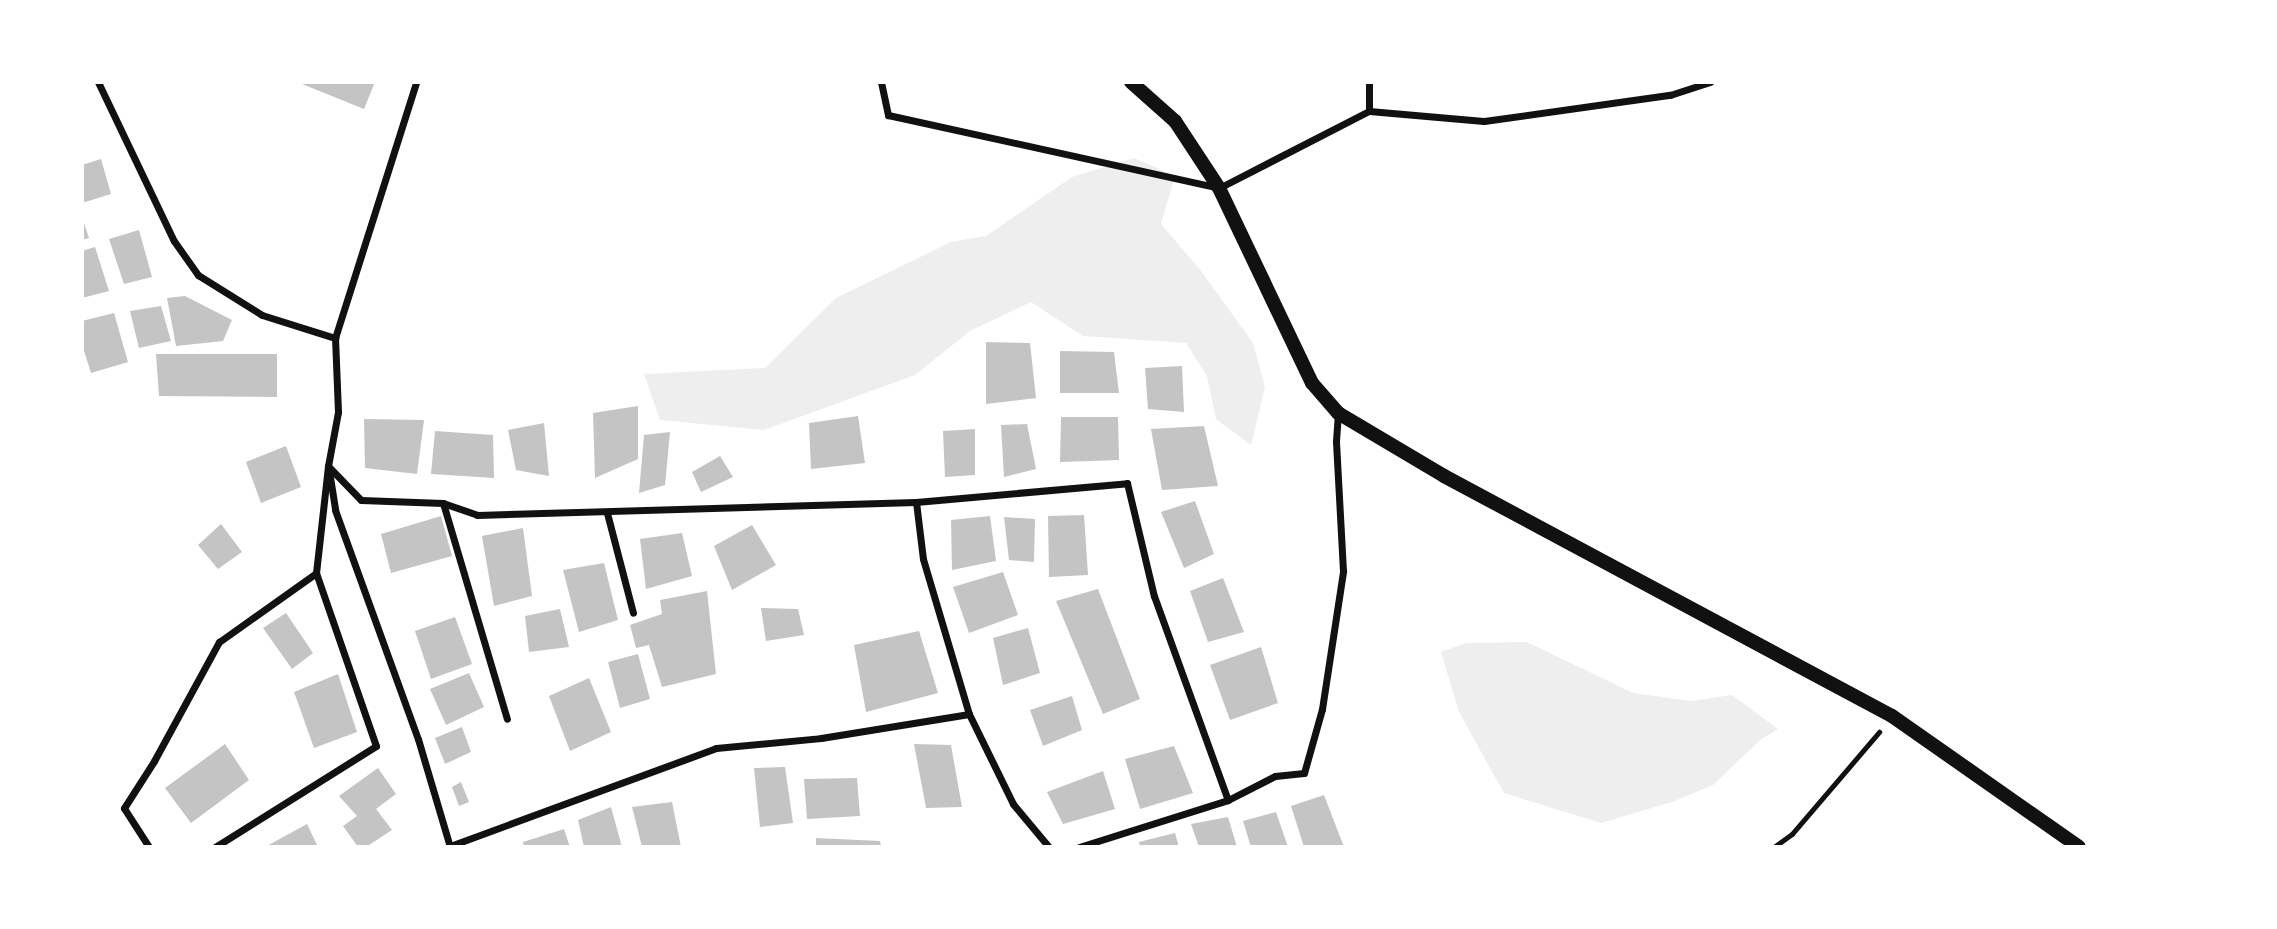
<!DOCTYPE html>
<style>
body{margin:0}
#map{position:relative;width:2277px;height:929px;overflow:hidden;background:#fff;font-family:Signika,sans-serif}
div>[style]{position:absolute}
.green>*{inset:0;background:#eee}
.building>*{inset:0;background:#c4c4c4}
.path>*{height:4.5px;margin:-2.25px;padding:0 2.25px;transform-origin:2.25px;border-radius:2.25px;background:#111}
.minor>*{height:7px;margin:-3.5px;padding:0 3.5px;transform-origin:3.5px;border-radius:3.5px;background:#111}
.secondary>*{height:14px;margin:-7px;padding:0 7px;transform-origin:7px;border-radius:7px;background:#111}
span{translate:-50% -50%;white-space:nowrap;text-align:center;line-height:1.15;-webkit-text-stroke:5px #fff;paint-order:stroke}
.frame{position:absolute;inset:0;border:84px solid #fff;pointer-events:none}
</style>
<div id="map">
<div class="green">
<div style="clip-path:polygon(1134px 158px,1175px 176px,1161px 224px,1201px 271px,1253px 343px,1265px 387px,1251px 445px,1216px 419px,1207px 376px,1186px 343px,1083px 336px,1031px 302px,970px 331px,915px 375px,764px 430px,660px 420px,644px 374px,765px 368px,836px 298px,951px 242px,986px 236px,1072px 177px)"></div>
<div style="clip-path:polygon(1527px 642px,1633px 693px,1691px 701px,1732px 695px,1778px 729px,1760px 740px,1713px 785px,1672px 802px,1601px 823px,1504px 793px,1459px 712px,1441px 652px,1466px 643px)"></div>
</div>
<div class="building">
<div style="clip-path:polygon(297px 82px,375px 82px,364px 109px)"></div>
<div style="clip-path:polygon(101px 159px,111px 194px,82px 203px,82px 165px)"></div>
<div style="clip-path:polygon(82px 217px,89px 238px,82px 240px)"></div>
<div style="clip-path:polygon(139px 230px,152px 277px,124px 284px,109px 239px)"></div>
<div style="clip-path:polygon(95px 247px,109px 291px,82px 298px,82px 251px)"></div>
<div style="clip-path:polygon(185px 296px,232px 320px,223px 341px,176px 346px,167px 298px)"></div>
<div style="clip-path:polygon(161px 306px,171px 341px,139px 348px,130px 311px)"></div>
<div style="clip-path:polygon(114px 313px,128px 362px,91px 373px,82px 344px,82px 321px)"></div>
<div style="clip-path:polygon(986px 342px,1030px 343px,1036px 398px,986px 404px)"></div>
<div style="clip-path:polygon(1060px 351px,1114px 352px,1119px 393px,1060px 393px)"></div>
<div style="clip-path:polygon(156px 354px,277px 354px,277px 397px,159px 396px)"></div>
<div style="clip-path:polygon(1182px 366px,1184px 412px,1148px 409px,1145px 368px)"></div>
<div style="clip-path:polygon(638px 406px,638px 459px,595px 478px,593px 413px)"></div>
<div style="clip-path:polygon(858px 416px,865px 463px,811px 469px,809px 423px)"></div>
<div style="clip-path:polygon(1061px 417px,1118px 417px,1119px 460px,1060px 462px)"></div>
<div style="clip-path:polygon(364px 419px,424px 420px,417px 474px,365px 468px)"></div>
<div style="clip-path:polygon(544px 423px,549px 476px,516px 470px,508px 430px)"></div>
<div style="clip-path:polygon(1027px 424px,1036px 469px,1004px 477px,1001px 425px)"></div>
<div style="clip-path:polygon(1204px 426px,1218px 486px,1162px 490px,1151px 429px)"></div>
<div style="clip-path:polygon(975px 429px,975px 475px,945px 477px,943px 431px)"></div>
<div style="clip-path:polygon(435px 431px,493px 435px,494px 478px,431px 474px)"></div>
<div style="clip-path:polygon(670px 432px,665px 485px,639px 493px,644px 435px)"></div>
<div style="clip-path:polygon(286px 446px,301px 487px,261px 503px,246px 462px)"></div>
<div style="clip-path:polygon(720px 456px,733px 477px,701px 492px,692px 472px)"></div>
<div style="clip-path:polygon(1195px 501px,1214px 554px,1184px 568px,1161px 512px)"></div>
<div style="clip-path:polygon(1084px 515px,1088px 575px,1049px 577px,1048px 516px)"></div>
<div style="clip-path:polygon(441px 516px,452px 556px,391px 573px,381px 534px)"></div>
<div style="clip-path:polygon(990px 516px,996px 561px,952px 570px,951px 520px)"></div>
<div style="clip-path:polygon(1004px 517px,1035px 519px,1034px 562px,1009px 560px)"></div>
<div style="clip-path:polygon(221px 524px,242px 552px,218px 569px,198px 545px)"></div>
<div style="clip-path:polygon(752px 525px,776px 565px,732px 590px,714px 546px)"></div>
<div style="clip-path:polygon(523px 528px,532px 596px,494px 606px,482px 536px)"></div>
<div style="clip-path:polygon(682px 533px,692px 576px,646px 589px,640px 539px)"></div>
<div style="clip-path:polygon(604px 563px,618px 620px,579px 632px,563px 570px)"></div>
<div style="clip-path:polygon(1003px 572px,1018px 615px,969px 633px,953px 587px)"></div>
<div style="clip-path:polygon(1223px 578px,1244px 632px,1208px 642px,1190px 591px)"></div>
<div style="clip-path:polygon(1098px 589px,1140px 699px,1103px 714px,1056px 601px)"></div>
<div style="clip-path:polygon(707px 591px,716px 674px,662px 687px,649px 645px,636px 648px,630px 625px,662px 614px,660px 600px)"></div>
<div style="clip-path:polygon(761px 608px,798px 609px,804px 635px,766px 641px)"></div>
<div style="clip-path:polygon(560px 609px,569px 647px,529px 652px,525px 616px)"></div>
<div style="clip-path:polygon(286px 613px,313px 653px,292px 669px,263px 628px)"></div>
<div style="clip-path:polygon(455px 617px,472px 664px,431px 679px,415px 631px)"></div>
<div style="clip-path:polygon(1028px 628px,1040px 673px,1003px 685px,993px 638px)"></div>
<div style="clip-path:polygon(919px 631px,938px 693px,866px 712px,854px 645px)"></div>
<div style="clip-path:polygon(1261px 647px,1278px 703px,1230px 720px,1210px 665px)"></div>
<div style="clip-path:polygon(638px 654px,650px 699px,620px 708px,608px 662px)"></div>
<div style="clip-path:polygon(469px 673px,484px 707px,446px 725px,430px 689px)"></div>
<div style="clip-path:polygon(338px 674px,357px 732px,314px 748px,294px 692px)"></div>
<div style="clip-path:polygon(589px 678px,611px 732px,570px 751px,549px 696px)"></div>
<div style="clip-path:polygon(1072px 696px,1082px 730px,1043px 746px,1030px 710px)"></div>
<div style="clip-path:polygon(462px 727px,471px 752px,445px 764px,435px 738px)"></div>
<div style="clip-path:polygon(225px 744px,249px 780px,191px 823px,165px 788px)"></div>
<div style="clip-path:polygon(914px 744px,951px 745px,962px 807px,926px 808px)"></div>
<div style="clip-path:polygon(1174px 746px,1193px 793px,1140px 809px,1125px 759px)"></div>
<div style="clip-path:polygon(785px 767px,793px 823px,760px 827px,754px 768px)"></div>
<div style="clip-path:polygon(378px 768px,396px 794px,376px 809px,392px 830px,366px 847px,358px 847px,343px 826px,357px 816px,339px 796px)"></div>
<div style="clip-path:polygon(1103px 771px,1115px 809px,1063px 824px,1047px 792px)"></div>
<div style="clip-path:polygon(857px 778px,860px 816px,807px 819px,804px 779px)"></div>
<div style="clip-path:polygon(461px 782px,469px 802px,459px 806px,452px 787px)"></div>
<div style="clip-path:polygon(1324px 795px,1344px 847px,1304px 847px,1291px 806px)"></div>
<div style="clip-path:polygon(672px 802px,681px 847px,642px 847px,632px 807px)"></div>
<div style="clip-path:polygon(611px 807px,622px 847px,584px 847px,578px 820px)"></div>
<div style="clip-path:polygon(1276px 812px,1288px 847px,1251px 847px,1243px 821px)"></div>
<div style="clip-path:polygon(1228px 817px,1237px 847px,1199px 847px,1191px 824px)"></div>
<div style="clip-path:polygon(307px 824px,318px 847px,265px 847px)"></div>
<div style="clip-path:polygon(564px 829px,570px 847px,524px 847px,523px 842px)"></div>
<div style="clip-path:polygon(1175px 833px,1179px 847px,1140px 847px,1139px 842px)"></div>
<div style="clip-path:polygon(816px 838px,880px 841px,881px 847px,816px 847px)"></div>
</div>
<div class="path">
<div style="left:1774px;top:847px;width:22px;rotate:-36deg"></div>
<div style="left:1792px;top:834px;width:134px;rotate:-49.5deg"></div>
</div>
<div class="minor">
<div style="left:98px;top:82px;width:176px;rotate:64.5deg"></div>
<div style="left:174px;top:241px;width:42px;rotate:54.8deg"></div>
<div style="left:198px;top:275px;width:75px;rotate:32deg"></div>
<div style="left:262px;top:315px;width:77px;rotate:17.5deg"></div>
<div style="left:881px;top:82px;width:34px;rotate:78deg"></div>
<div style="left:888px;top:115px;width:339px;rotate:12.4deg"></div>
<div style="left:1219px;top:188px;width:169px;rotate:-27.2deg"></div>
<div style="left:1369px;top:111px;width:115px;rotate:5deg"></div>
<div style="left:1484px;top:121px;width:188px;rotate:-8deg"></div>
<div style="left:1670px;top:95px;width:42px;rotate:-18deg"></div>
<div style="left:1369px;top:111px;width:29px;rotate:-90deg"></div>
<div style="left:328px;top:466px;width:47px;rotate:45.9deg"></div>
<div style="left:361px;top:500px;width:82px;rotate:2.1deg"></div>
<div style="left:443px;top:503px;width:36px;rotate:19deg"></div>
<div style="left:477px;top:515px;width:439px;rotate:-1.7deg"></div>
<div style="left:916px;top:502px;width:212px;rotate:-5.1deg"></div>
<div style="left:1127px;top:483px;width:116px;rotate:76.6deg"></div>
<div style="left:1154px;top:596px;width:217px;rotate:70.1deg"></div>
<div style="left:1228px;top:800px;width:53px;rotate:-27.1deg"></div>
<div style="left:1275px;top:776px;width:29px;rotate:-6deg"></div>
<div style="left:1304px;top:773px;width:66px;rotate:-74.3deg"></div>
<div style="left:1322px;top:709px;width:140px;rotate:-81.3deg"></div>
<div style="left:1343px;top:571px;width:130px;rotate:-93.1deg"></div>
<div style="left:1336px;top:441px;width:28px;rotate:-86deg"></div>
<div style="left:330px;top:477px;width:33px;rotate:81deg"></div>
<div style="left:335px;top:510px;width:244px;rotate:70.1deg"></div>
<div style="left:418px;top:739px;width:113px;rotate:73.5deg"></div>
<div style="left:916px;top:502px;width:57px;rotate:83deg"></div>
<div style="left:923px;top:559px;width:162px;rotate:73.5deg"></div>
<div style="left:969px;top:714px;width:100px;rotate:63.9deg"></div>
<div style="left:1013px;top:804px;width:56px;rotate:50.1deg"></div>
<div style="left:443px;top:503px;width:225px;rotate:73.5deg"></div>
<div style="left:607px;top:513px;width:103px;rotate:75.4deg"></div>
<div style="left:450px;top:846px;width:283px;rotate:-20.2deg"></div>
<div style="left:716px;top:748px;width:105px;rotate:-5.4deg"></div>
<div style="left:821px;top:738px;width:150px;rotate:-9.2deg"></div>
<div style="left:149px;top:847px;width:46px;rotate:-122.7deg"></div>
<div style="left:124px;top:808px;width:56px;rotate:-57.4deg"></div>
<div style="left:154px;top:761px;width:136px;rotate:-61.4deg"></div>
<div style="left:219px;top:642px;width:119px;rotate:-35.4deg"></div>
<div style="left:215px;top:847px;width:190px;rotate:-32.1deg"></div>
<div style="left:376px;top:746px;width:183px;rotate:-109.1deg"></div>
<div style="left:316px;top:573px;width:108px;rotate:-83.6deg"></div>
<div style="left:328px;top:466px;width:55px;rotate:-79.5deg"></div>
<div style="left:338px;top:412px;width:74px;rotate:-92.3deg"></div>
<div style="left:335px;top:338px;width:269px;rotate:-72.4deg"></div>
<div style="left:1079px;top:847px;width:156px;rotate:-17.5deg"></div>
</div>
<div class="secondary">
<div style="left:1131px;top:82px;width:59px;rotate:41.6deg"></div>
<div style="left:1175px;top:121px;width:80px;rotate:56.7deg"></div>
<div style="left:1219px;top:188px;width:216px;rotate:64.5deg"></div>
<div style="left:1312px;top:383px;width:40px;rotate:49deg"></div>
<div style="left:1338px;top:413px;width:123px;rotate:30.7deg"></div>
<div style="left:1444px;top:476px;width:508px;rotate:28.18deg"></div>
<div style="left:1892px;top:716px;width:228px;rotate:35deg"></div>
</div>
<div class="frame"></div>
</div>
